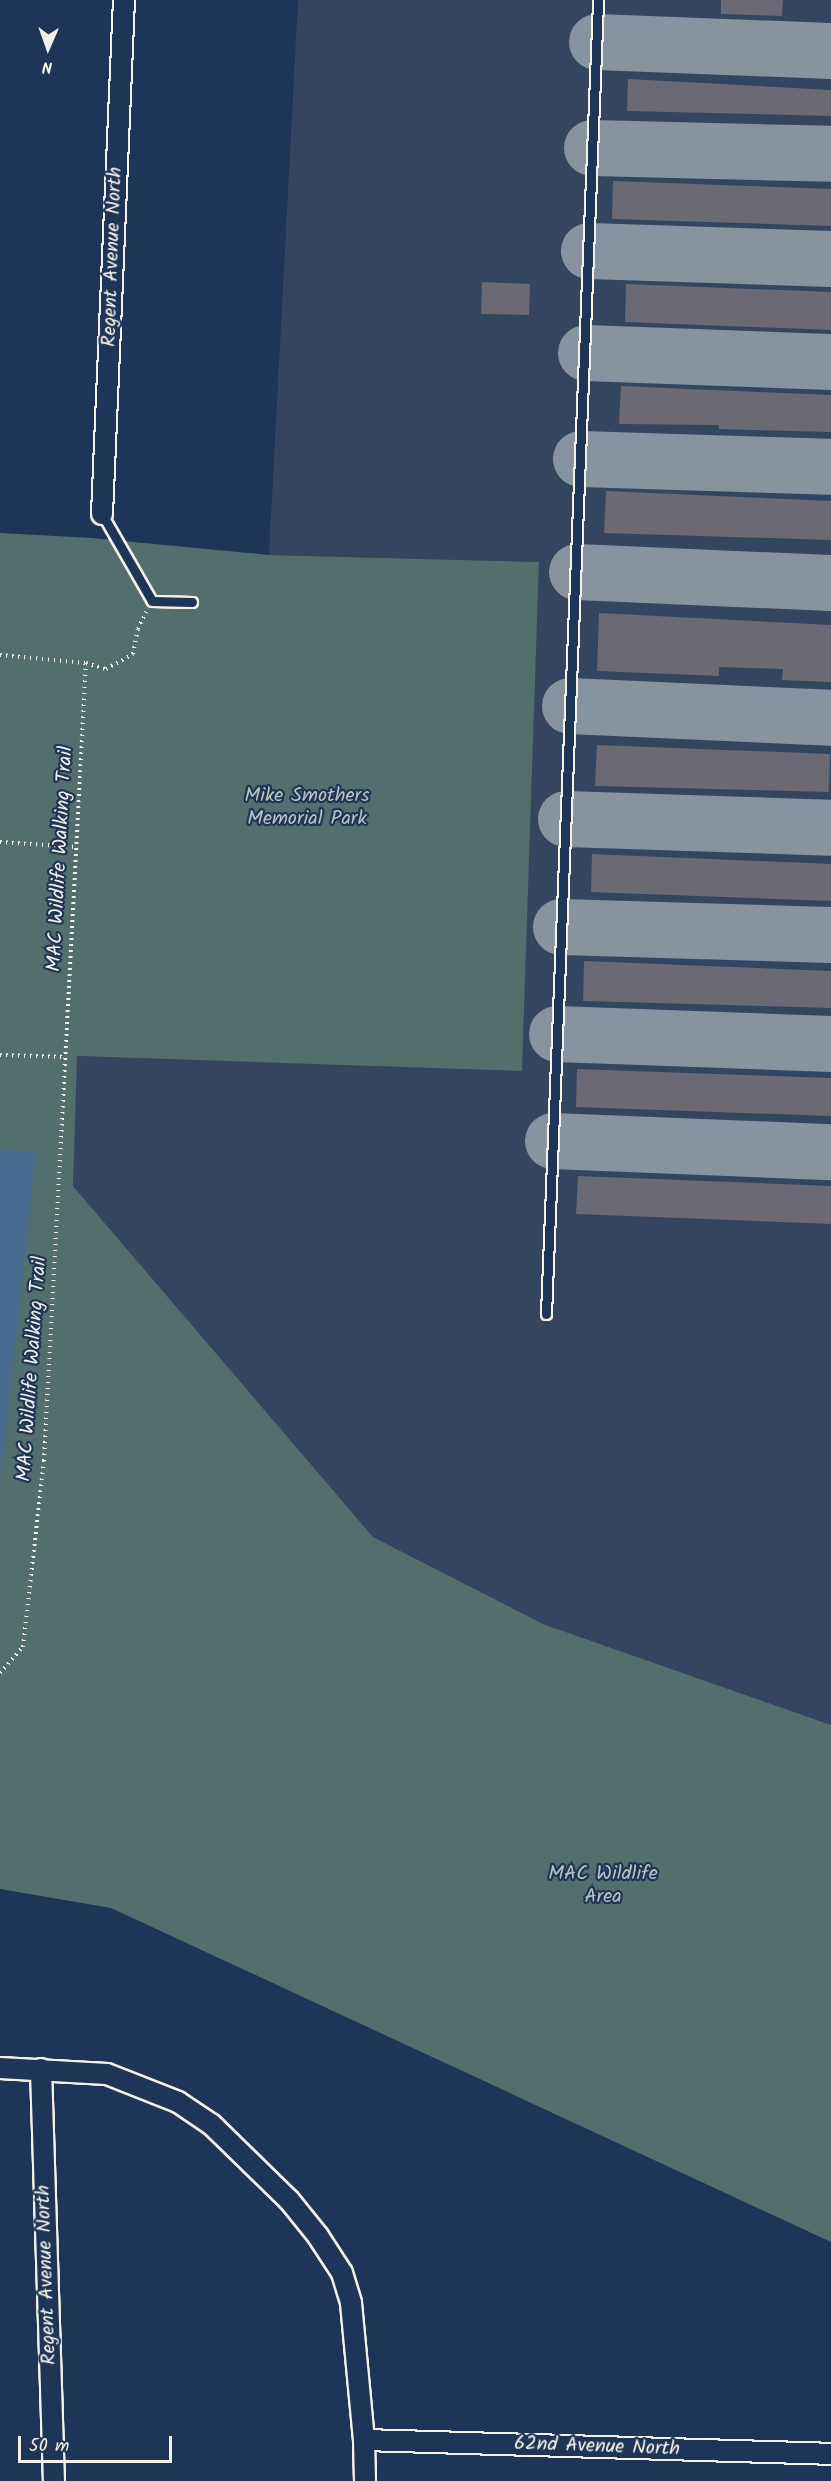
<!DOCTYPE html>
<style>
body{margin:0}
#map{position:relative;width:831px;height:2481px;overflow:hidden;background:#1d3557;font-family:Kalam,sans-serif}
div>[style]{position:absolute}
.built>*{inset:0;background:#344560}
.green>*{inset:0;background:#526f6d}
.water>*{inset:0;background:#486b8f}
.taxiway>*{height:56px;margin:-28px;padding:0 28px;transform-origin:28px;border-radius:28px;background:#8893a0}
.building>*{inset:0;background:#6b6974}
.path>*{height:4px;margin-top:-2px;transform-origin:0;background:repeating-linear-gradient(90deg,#f4f1e8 0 1.5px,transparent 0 6px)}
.roads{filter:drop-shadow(2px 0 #f4f1e8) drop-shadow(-2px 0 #f4f1e8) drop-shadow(0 2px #f4f1e8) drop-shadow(0 -2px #f4f1e8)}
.lane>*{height:9px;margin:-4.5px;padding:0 4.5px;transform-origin:4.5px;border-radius:4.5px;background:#1d3557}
.street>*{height:20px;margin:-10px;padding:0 10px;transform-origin:10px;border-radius:10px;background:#1d3557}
span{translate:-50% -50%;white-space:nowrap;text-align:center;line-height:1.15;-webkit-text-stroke:4.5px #1d3557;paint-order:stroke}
.street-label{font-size:20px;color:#f4f1e8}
.park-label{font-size:20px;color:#bbc4bd}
.north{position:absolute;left:18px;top:18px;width:60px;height:60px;-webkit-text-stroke:4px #1d3557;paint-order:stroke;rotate:182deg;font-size:16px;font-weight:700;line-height:24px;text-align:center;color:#f4f1e8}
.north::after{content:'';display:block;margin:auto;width:21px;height:27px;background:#f4f1e8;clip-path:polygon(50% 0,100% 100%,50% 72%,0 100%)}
.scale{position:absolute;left:18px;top:2436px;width:154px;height:27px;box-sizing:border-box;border:3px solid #f4f1e8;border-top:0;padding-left:8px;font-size:18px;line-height:21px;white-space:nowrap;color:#f4f1e8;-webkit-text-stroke:4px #1d3557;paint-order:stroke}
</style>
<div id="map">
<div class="built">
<div style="clip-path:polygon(298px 0,831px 0,831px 1725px,543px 1624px,373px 1537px,73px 1186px,76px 1056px,522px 1070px,539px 562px,269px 555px)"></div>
</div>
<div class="green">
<div style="clip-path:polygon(0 533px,92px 538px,269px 555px,539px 562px,522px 1071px,77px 1056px,73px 1186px,373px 1537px,543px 1624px,831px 1725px,831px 2242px,111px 1908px,0 1889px)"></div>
</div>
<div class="water">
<div style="clip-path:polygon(0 1149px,36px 1153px,0 1480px)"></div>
</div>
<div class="taxiway">
<div style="left:597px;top:42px;width:234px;rotate:2.2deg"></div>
<div style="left:592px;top:148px;width:239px;rotate:1.4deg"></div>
<div style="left:589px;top:251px;width:242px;rotate:1.9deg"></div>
<div style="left:586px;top:353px;width:245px;rotate:2.1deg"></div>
<div style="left:581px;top:459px;width:250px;rotate:1.8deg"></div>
<div style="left:577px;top:572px;width:254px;rotate:2.5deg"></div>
<div style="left:570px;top:706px;width:261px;rotate:2.6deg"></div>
<div style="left:566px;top:819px;width:265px;rotate:1.9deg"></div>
<div style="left:561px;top:927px;width:270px;rotate:1.7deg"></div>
<div style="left:557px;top:1034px;width:274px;rotate:2.1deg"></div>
<div style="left:553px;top:1141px;width:278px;rotate:2.3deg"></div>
</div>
<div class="building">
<div style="clip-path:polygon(721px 0,783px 0,782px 16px,721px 14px)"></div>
<div style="clip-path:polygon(628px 79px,831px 90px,831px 116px,627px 111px)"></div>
<div style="clip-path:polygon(613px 181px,831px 189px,831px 226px,612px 219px)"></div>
<div style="clip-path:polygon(482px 282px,530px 284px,529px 315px,481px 314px)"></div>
<div style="clip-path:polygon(626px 284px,831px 292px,831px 330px,625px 322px)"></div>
<div style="clip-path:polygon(621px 386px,831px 395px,831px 432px,719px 429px,719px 425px,619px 424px)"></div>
<div style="clip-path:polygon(606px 491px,831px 501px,831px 540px,604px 533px)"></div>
<div style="clip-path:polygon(599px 613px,831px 625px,831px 682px,782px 680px,783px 669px,719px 667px,719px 676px,597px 671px)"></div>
<div style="clip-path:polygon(597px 745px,830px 754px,829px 792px,595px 786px)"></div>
<div style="clip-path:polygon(592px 854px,831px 864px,831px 901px,591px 892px)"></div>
<div style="clip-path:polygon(584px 961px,831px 971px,831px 1008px,583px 1001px)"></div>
<div style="clip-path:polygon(577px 1069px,831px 1078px,831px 1116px,576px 1107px)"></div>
<div style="clip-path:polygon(578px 1176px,831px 1186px,831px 1224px,576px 1214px)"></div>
</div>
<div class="path">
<div style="left:0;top:655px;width:86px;rotate:5.3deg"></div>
<div style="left:86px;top:663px;width:21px;rotate:17deg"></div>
<div style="left:106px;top:669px;width:31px;rotate:-29deg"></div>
<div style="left:133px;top:654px;width:25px;rotate:-79deg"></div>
<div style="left:138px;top:629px;width:19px;rotate:-65deg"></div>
<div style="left:0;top:842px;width:76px;rotate:3.8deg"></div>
<div style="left:0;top:1055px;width:66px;rotate:1.7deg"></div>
<div style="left:0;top:1673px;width:35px;rotate:-49deg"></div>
<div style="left:23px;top:1647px;width:187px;rotate:-83.6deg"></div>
<div style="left:44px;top:1461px;width:799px;rotate:-86.99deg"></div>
</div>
<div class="roads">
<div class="lane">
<div style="left:102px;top:514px;width:100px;rotate:60.1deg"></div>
<div style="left:152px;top:601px;width:40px;rotate:1.4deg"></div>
<div style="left:546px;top:1314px;width:1315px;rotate:-87.73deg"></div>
</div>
<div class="street">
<div style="left:102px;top:514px;width:514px;rotate:-87.55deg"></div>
<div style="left:0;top:2068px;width:107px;rotate:3.2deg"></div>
<div style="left:107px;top:2074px;width:76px;rotate:21.5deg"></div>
<div style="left:178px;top:2102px;width:40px;rotate:34deg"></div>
<div style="left:211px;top:2124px;width:109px;rotate:44.3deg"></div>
<div style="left:289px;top:2200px;width:46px;rotate:51.1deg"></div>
<div style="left:318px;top:2236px;width:44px;rotate:57deg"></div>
<div style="left:342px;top:2273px;width:31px;rotate:73deg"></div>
<div style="left:351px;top:2303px;width:138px;rotate:84.6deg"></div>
<div style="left:364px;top:2440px;width:41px;rotate:88.6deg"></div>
<div style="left:41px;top:2069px;width:412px;rotate:88.2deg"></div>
<div style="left:364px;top:2440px;width:467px;rotate:1.7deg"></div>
</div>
</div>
<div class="street-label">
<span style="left:113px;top:257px;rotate:-88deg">Regent Avenue North</span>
<span style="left:61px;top:859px;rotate:-87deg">MAC Wildlife Walking Trail</span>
<span style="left:33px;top:1369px;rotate:-86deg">MAC Wildlife Walking Trail</span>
<span style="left:47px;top:2275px;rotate:-92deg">Regent Avenue North</span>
<span style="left:597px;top:2447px;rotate:2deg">62nd Avenue North</span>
</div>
<div class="park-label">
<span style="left:307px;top:808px">Mike Smothers<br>Memorial Park</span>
<span style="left:603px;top:1886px">MAC Wildlife<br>Area</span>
</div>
<div class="north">N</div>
<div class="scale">50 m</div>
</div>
